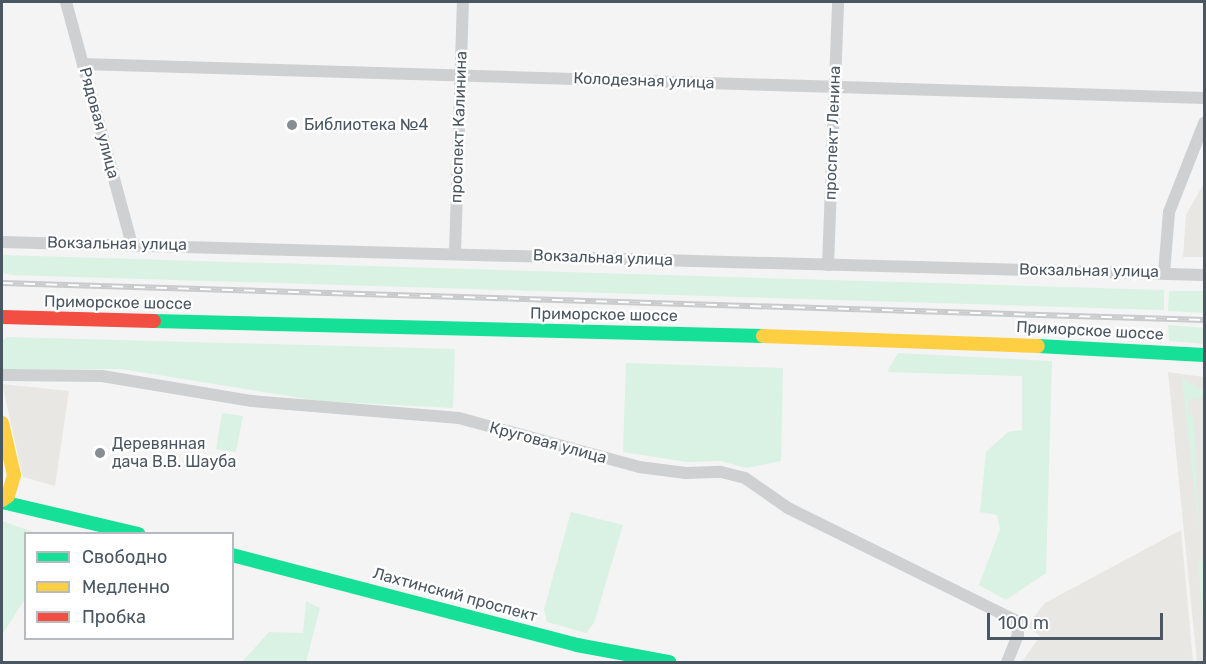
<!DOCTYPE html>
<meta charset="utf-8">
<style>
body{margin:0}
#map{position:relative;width:1206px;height:664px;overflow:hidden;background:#f4f4f4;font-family:Rubik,sans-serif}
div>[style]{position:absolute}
.commercial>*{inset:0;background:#e8e7e3}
.green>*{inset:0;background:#d9f2e3}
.street>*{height:12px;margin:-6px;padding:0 6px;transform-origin:6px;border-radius:6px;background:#ced0d2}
.fast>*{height:14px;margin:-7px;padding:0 7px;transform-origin:7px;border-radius:7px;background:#16e098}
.slow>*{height:14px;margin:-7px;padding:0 7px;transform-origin:7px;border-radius:7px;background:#ffcf43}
.jam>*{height:14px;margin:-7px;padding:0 7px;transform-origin:7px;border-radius:7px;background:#f24e42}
.rail>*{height:6px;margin-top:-3px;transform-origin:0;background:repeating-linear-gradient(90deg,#fff 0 11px,#c9cacc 0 22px);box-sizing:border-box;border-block:2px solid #c9cacc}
.dots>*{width:16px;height:16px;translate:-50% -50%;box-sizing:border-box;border:3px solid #fff;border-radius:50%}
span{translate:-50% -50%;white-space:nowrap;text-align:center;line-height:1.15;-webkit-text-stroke:5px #fff;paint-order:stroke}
.street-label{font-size:16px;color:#4a5661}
.poi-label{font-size:16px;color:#4a5661}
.left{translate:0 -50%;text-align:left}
.frame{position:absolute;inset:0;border:3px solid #4a5661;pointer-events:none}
.legend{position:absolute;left:24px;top:532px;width:210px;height:108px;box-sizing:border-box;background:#fff;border:2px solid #b7bbc0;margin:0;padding:8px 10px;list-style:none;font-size:18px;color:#4a5661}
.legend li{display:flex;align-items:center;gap:12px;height:30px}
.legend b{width:30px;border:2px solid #b7bbc0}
.scale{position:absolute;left:987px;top:613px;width:176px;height:27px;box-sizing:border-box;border:3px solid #4a5661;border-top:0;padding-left:8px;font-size:18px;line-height:21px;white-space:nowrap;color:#4a5661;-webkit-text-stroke:4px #fff;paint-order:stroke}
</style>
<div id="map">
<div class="commercial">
<div style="clip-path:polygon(1204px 183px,1204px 257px,1183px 257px,1186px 215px)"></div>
<div style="clip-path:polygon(1168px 372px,1204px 377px,1204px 662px,1197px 662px)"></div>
<div style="clip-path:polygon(2px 384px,69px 391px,55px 486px,23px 477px)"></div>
<div style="clip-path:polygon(1181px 530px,1193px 662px,1022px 662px,1040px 636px,1027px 626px,1045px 603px)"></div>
</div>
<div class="green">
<div style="clip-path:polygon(2px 255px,1164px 290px,1164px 310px,12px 275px,2px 273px)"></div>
<div style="clip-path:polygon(1169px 291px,1204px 291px,1204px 313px,1168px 311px)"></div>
<div style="clip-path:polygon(1168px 325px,1204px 328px,1204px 344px,1169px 341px)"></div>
<div style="clip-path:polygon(7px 337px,455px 349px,453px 408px,319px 401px,121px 369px,2px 370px,2px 341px)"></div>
<div style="clip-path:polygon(898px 353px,1052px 361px,1046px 573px,1006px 600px,979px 585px,1000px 529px,997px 515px,980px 512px,986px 452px,1008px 432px,1022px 430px,1022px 376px,887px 372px)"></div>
<div style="clip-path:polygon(626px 363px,783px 368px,781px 461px,747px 468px,720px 461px,687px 462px,623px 452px)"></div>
<div style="clip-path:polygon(1182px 378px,1204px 391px,1203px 398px,1188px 399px,1189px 415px,1194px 415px,1199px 534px)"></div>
<div style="clip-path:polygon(222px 413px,243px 416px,236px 452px,216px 449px)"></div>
<div style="clip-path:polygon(571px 512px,623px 525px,594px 623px,586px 633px,547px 622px,544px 609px)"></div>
<div style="clip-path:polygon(2px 521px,36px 533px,26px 534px,25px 599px,2px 635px)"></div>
<div style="clip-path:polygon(1201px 558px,1204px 573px,1204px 635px,1198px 563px)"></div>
<div style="clip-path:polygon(306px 601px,320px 608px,306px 662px,242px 662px,269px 632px,303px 633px)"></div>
</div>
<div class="street">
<div style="left:66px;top:2px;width:252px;rotate:74.8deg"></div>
<div style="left:83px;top:64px;width:1122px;rotate:1.74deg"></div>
<div style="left:2px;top:242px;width:1202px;rotate:1.57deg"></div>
<div style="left:455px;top:253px;width:251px;rotate:-88.2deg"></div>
<div style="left:828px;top:265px;width:263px;rotate:-87.8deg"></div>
<div style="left:1164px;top:273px;width:61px;rotate:-85.3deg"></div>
<div style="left:1169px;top:212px;width:96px;rotate:-68.5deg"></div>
<div style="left:2px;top:375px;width:100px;rotate:0.6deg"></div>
<div style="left:102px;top:376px;width:152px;rotate:9.5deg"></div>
<div style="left:252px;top:401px;width:208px;rotate:4.7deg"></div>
<div style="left:459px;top:418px;width:187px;rotate:15.2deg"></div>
<div style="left:639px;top:467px;width:47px;rotate:7.3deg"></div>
<div style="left:686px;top:473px;width:35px;rotate:-2deg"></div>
<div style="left:721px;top:472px;width:25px;rotate:14deg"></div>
<div style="left:745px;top:478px;width:52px;rotate:34.9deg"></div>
<div style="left:788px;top:508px;width:255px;rotate:26.3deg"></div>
<div style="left:1017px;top:621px;width:14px;rotate:86deg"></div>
<div style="left:1018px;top:635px;width:29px;rotate:112deg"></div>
</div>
<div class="fast">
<div style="left:154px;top:321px;width:609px;rotate:1.41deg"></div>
<div style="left:1038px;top:346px;width:166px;rotate:3.1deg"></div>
<div style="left:2px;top:502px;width:140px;rotate:13.2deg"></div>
<div style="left:232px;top:555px;width:357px;rotate:14.6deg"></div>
<div style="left:577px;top:645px;width:94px;rotate:10.5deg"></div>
</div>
<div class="slow">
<div style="left:763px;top:336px;width:275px;rotate:2.1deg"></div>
<div style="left:2px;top:423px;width:53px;rotate:77deg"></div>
<div style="left:14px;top:475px;width:22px;rotate:106deg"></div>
<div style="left:8px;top:496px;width:7px;rotate:146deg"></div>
</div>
<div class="jam">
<div style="left:2px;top:317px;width:152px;rotate:1.5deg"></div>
</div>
<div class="rail">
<div style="left:2px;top:283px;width:1203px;rotate:1.76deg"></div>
</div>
<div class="dots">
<div style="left:292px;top:125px;background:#868d94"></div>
<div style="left:100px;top:453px;background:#868d94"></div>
</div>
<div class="street-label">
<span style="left:644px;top:81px;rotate:2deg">Колодезная улица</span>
<span style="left:99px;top:123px;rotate:75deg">Рядовая улица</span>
<span style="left:459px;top:127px;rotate:-88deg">проспект Калинина</span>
<span style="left:833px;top:133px;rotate:-88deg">проспект Ленина</span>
<span style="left:117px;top:244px;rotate:1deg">Вокзальная улица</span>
<span style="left:603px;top:258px;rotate:2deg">Вокзальная улица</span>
<span style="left:1089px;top:271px;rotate:1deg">Вокзальная улица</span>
<span style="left:118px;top:303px;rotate:1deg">Приморское шоссе</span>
<span style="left:604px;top:315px;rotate:1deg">Приморское шоссе</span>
<span style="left:1090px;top:331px;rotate:3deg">Приморское шоссе</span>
<span style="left:548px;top:443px;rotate:15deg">Круговая улица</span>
<span style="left:455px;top:595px;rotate:15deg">Лахтинский проспект</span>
</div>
<div class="poi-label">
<span class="left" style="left:304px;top:125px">Библиотека №4</span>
<span class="left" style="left:112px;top:453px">Деревянная<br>дача В.В. Шауба</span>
</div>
<div class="frame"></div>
<ul class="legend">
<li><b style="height:8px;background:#16e098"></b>Свободно</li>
<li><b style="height:8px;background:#ffcf43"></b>Медленно</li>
<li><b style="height:8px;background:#f24e42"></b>Пробка</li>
</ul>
<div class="scale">100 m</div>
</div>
